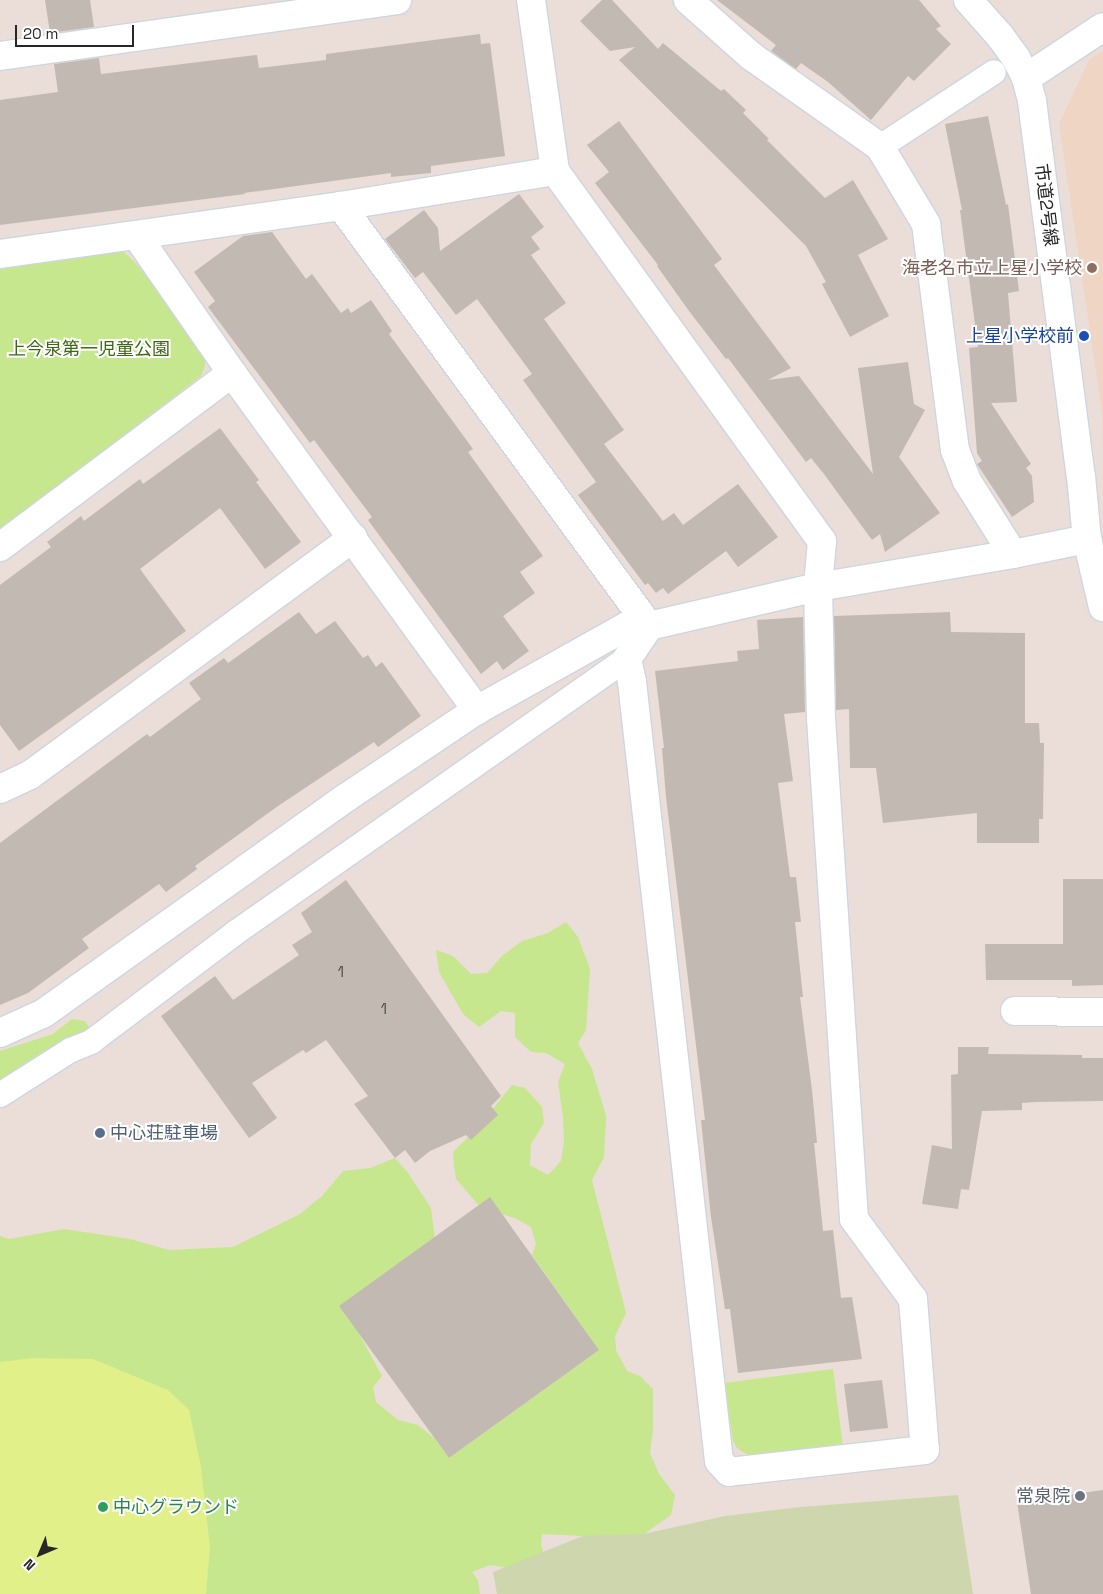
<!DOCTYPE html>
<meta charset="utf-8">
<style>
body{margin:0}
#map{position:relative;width:1103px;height:1594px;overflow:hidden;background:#ebddd7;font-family:"Space Grotesk","Noto Sans JP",sans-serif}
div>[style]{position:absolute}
.education>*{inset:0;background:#efd5c4}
.green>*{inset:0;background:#c6e78e}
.cemetery>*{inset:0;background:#cdd6ad}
.pitch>*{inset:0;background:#e1f088}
.building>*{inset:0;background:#c2b9b3}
.roads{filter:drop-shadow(1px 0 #ccd6e2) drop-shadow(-1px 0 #ccd6e2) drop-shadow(0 1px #ccd6e2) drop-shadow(0 -1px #ccd6e2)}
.lane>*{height:24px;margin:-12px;padding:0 12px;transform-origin:12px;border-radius:12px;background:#fff}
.street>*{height:28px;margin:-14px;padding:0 14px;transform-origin:14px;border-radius:14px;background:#fff}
.secondary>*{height:28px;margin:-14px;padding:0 14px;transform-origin:14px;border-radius:14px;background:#fff}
.dots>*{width:14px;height:14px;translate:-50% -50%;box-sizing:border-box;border:2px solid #fff;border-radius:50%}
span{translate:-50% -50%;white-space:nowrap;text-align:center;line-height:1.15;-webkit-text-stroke:4px #fff;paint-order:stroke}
.number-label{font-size:15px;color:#4e4c4a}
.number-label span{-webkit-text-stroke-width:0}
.street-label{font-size:18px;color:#272727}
.education-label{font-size:18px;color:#785e54}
.right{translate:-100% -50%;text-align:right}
.transit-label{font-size:18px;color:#164399}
.park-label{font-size:18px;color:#3d6714}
.service-label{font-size:18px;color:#4e5e75}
.left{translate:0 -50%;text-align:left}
.worship-label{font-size:18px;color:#5b616d}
.leisure-label{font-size:18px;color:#27864d}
.north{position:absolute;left:15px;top:1529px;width:50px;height:50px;-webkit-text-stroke:4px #fff;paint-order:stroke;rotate:225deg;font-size:14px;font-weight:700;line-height:20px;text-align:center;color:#272727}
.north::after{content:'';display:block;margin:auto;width:18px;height:22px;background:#272727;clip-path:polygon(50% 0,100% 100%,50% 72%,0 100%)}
.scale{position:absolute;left:15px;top:25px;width:119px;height:22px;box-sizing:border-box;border:2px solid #272727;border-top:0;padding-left:6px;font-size:15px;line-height:18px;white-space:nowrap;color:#272727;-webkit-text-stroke:4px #fff;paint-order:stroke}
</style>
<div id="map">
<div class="education">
<div style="clip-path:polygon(1103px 51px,1103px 450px,1102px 412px,1059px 124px,1089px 60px)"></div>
</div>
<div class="green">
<div style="clip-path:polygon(115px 248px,124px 252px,136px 263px,205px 355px,205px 366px,201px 376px,0 530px,0 265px)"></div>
<div style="clip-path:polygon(566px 922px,578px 937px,590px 969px,586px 1030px,578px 1043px,592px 1069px,606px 1116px,604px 1157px,592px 1180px,626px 1313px,615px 1336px,616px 1350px,627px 1371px,640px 1376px,653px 1389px,653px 1429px,650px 1453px,659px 1474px,675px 1495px,671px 1515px,644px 1534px,597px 1543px,583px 1536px,542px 1534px,541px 1544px,544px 1555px,509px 1568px,490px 1565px,472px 1572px,478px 1580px,480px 1594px,0 1594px,0 1236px,9px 1239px,64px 1229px,130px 1239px,169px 1250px,233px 1247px,300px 1214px,322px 1196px,343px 1171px,370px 1168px,395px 1158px,408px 1173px,431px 1208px,435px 1240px,414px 1260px,387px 1271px,375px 1284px,352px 1321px,382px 1376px,373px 1387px,376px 1402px,398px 1420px,418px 1425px,434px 1438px,449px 1458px,599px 1350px,532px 1255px,536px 1244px,531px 1227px,515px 1218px,481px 1208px,456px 1179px,454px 1166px,453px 1152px,479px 1126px,512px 1085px,525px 1088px,542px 1107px,544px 1123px,531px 1144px,530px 1165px,548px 1175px,561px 1161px,564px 1141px,563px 1117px,558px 1082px,565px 1064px,546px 1053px,531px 1052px,515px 1037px,515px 1013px,501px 1011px,479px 1027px,463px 1014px,439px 972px,436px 950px,453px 956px,471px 974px,487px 973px,502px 956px,522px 941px,548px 933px)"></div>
<div style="clip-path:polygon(72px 1019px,85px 1021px,90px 1029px,0 1092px,0 1051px,53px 1034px)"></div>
<div style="clip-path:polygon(833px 1369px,843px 1447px,751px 1457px,737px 1448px,733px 1441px,724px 1383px)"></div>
</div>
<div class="cemetery">
<div style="clip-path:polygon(958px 1495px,973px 1594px,497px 1594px,493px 1572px,583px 1536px,644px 1534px,725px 1516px,801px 1507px)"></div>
</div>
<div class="pitch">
<div style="clip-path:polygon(33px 1358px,93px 1359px,168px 1390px,189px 1410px,201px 1467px,210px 1547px,206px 1594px,0 1594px,0 1362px)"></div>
</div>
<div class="building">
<div style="clip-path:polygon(45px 0,90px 0,94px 27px,50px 33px)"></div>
<div style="clip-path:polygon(602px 0,612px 0,658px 49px,663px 43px,721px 91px,724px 89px,746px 110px,743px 113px,769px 139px,767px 140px,825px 198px,853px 180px,888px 239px,858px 255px,889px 316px,850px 337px,822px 284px,826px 282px,806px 246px,619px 60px,635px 47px,610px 51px,580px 21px)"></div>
<div style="clip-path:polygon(717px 0,919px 0,941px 26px,936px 29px,951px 44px,914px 81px,908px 76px,871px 120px,828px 82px,801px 63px,796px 69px,771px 51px,776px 45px)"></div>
<div style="clip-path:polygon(480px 34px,481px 44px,490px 43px,505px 156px,431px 166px,431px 173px,391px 177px,391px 173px,244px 193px,245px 194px,0 225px,0 100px,58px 92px,54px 64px,99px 58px,101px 74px,257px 55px,259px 68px,326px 60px,326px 54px)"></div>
<div style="clip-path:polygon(988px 116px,1006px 205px,1008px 204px,1019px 291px,1008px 293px,1017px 402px,991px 403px,1031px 464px,1026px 468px,1032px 476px,1034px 502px,1012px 517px,977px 464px,982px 461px,977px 453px,969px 348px,978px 347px,960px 210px,962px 210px,945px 124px)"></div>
<div style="clip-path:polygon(619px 121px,722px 259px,714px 265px,791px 368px,768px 380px,799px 376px,873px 474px,858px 368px,908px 362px,914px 404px,925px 410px,899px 457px,940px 513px,885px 552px,880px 534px,872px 540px,824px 474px,811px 458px,806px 462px,728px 358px,726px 359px,689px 311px,657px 266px,658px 265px,595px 183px,609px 172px,587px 145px)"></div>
<div style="clip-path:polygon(519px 194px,544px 227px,531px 237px,540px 249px,531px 255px,566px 303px,544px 319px,624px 430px,604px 444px,663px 521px,674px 513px,683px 525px,738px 484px,778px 537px,738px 567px,726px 551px,668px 594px,663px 588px,656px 593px,648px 583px,645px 585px,578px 495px,596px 482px,523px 380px,532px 374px,477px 299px,456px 315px,423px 272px,415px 278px,385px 239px,424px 210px,438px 228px,440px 251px)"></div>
<div style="clip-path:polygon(272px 232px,306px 279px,312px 274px,341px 313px,348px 308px,351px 313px,371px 300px,392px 331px,389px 334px,473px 449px,468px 452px,543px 556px,520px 572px,535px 593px,503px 616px,529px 651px,503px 670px,497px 661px,481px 674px,368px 520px,372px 517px,314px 440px,310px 443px,208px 307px,215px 301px,194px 272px,243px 236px)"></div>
<div style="clip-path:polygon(220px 428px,259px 480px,256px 482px,301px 542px,265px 569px,220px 508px,140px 569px,186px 631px,19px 751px,0 725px,0 585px,51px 547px,47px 542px,81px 516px,84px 521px,140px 479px,143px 484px)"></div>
<div style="clip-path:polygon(299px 612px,316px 634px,335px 621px,363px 658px,368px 655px,376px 667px,382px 662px,421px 716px,378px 747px,374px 742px,278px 806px,195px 866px,197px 869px,166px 892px,159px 884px,82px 939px,89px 948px,28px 993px,0 1005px,0 843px,147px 734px,150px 737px,201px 699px,189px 683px,224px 658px,228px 663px)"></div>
<div style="clip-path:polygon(950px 612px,951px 632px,1025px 633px,1025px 723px,1039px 723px,1040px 743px,1044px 743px,1043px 819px,1039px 819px,1039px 843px,977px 843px,977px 813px,883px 823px,876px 768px,850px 768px,849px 709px,836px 710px,834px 616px)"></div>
<div style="clip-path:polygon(803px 617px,805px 712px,784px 714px,793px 781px,778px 783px,790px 877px,796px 877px,801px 922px,795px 922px,803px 997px,800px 997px,812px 1090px,817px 1143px,814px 1143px,823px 1231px,833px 1230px,841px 1298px,852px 1297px,862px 1359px,738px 1373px,730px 1309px,725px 1309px,711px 1217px,701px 1120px,705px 1120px,666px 797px,662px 748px,664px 748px,655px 671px,738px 661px,737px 651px,759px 649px,757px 620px)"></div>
<div style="clip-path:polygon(1063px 879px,1103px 879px,1103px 985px,1072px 986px,1072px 980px,986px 980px,985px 944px,1063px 944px)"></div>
<div style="clip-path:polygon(346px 880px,501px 1096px,491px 1106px,498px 1115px,471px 1140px,466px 1135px,430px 1151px,415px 1163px,405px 1150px,395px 1158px,354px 1104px,368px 1096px,326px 1040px,306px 1053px,303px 1050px,252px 1083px,277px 1118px,249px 1138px,161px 1016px,215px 976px,233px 1000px,299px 955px,292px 945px,312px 932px,301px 913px)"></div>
<div style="clip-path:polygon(958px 1047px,989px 1047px,988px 1054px,1082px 1055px,1082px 1058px,1103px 1058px,1103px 1101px,1035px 1102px,1022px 1103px,1022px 1110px,982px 1111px,969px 1190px,961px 1189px,958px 1209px,922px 1204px,932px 1145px,952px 1149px,951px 1075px,958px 1074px)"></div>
<div style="clip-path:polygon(490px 1197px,599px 1350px,449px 1458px,339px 1306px)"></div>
<div style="clip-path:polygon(882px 1380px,888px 1428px,850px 1432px,844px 1384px)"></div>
<div style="clip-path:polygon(1103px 1490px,1103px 1594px,1031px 1594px,1017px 1502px)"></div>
</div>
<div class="roads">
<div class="lane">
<div style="left:880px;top:147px;width:136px;rotate:-33.3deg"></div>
<div style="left:0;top:1095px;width:84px;rotate:-32.4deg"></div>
<div style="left:71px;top:1050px;width:22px;rotate:-22deg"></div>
<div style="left:91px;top:1042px;width:181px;rotate:-37.1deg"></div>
<div style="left:235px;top:933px;width:478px;rotate:-35deg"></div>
</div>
<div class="street">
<div style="left:531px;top:0;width:173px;rotate:82deg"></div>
<div style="left:555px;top:171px;width:456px;rotate:54.2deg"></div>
<div style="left:822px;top:541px;width:46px;rotate:95deg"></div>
<div style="left:818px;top:587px;width:131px;rotate:88.7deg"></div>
<div style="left:821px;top:718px;width:502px;rotate:86.23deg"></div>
<div style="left:854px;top:1219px;width:99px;rotate:53.6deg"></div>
<div style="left:913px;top:1299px;width:151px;rotate:85.5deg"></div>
<div style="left:925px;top:1450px;width:197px;rotate:173.6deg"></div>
<div style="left:729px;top:1472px;width:15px;rotate:-132deg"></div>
<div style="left:719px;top:1461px;width:784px;rotate:-96.37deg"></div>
<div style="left:632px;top:682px;width:24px;rotate:-102deg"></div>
<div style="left:627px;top:659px;width:40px;rotate:-56deg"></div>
<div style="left:688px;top:0;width:84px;rotate:41.6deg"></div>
<div style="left:751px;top:56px;width:158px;rotate:35.2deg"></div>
<div style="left:880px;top:147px;width:90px;rotate:59.1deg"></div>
<div style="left:926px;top:224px;width:228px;rotate:82.7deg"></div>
<div style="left:955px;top:450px;width:33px;rotate:69deg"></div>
<div style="left:967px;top:481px;width:86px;rotate:57.8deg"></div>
<div style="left:0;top:56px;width:401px;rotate:-8deg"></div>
<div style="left:1026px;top:78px;width:92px;rotate:-33.5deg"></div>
<div style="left:341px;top:206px;width:521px;rotate:53.75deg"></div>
<div style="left:137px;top:236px;width:167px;rotate:55.3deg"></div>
<div style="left:232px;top:373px;width:417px;rotate:54deg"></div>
<div style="left:0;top:254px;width:344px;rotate:-8deg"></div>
<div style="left:341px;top:206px;width:217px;rotate:-9.3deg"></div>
<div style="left:0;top:547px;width:290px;rotate:-36.9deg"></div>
<div style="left:0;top:789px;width:33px;rotate:-25deg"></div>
<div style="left:30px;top:775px;width:401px;rotate:-36.3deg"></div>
<div style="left:1015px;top:1011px;width:88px;rotate:0.7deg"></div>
<div style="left:0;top:1033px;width:48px;rotate:-24.4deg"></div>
<div style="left:44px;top:1013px;width:372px;rotate:-35.5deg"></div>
<div style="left:347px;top:797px;width:156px;rotate:-33.8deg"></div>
<div style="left:477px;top:710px;width:172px;rotate:-29.2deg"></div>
<div style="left:627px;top:626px;width:22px"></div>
<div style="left:649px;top:626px;width:173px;rotate:-13deg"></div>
<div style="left:818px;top:587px;width:198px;rotate:-9.6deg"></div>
<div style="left:1013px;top:554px;width:76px;rotate:-11.5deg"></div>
</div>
<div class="secondary">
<div style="left:968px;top:0;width:48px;rotate:48.4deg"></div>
<div style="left:1000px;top:36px;width:27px;rotate:54deg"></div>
<div style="left:1016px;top:58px;width:22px;rotate:63deg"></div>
<div style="left:1026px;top:78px;width:24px;rotate:75deg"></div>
<div style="left:1032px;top:101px;width:378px;rotate:82.6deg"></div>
<div style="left:1081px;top:476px;width:63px;rotate:84.6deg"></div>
<div style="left:1087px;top:539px;width:70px;rotate:76.8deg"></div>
</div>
</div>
<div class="dots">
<div style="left:1092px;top:268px;background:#8d6e63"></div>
<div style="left:1084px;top:336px;background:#1a4fb4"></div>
<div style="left:100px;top:1133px;background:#5c6f8a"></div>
<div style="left:1080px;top:1496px;background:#6b7280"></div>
<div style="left:103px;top:1507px;background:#2e9e5b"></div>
</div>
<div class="number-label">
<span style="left:341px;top:972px">1</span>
<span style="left:384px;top:1009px">1</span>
</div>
<div class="street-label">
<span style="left:1046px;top:205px;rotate:83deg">市道2号線</span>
</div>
<div class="education-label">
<span class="right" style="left:1082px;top:268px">海老名市立上星小学校</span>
</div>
<div class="transit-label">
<span class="right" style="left:1074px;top:336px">上星小学校前</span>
</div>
<div class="park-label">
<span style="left:89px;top:349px">上今泉第一児童公園</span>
</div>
<div class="service-label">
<span class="left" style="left:110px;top:1133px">中心荘駐車場</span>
</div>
<div class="worship-label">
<span class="right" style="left:1070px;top:1496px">常泉院</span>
</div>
<div class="leisure-label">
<span class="left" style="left:113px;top:1507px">中心グラウンド</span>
</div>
<div class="north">N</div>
<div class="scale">20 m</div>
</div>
